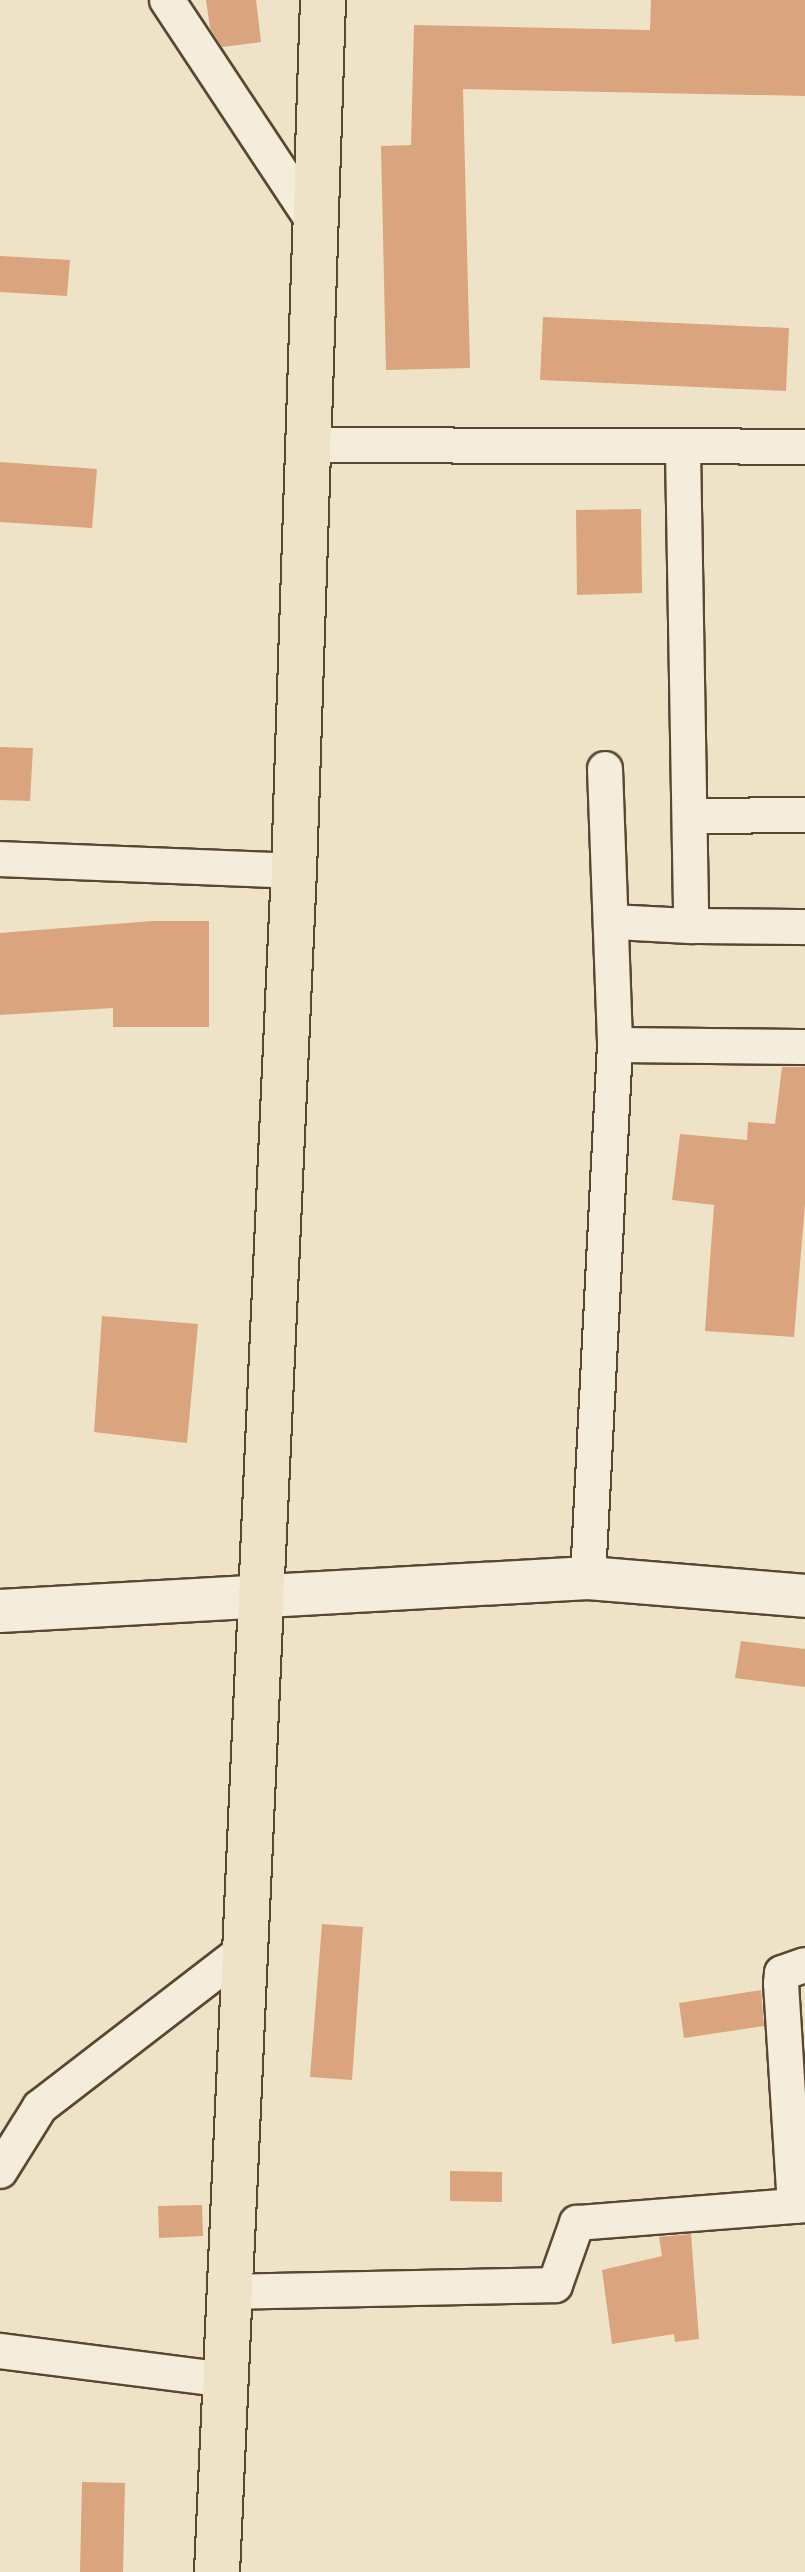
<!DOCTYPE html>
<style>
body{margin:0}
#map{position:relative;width:805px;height:2572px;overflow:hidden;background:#efe3c7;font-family:"IM FELL French Canon",serif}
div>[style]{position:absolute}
.building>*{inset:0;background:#daa47e}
.roads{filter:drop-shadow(2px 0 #594732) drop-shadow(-2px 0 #594732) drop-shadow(0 2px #594732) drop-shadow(0 -2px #594732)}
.minor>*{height:34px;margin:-17px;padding:0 17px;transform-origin:17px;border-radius:17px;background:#f5eddb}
.tertiary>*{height:42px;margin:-21px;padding:0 21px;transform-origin:21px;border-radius:21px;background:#f5eddb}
.primary>*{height:44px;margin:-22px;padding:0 22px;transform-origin:22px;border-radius:22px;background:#efe3c7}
span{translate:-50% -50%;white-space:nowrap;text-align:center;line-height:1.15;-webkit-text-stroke:7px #f5eddb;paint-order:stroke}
</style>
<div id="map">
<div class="building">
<div style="clip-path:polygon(206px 0,256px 0,261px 42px,222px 47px,210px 28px)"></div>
<div style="clip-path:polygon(651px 0,805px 0,805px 96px,463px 89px,470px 368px,386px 370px,381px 146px,411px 145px,414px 25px,650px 30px)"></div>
<div style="clip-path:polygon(0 256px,70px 260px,67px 296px,0 292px)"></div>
<div style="clip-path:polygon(543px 317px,789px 328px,786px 391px,540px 380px)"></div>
<div style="clip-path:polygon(0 462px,97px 469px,92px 528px,0 522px)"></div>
<div style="clip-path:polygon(641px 509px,642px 593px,577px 595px,576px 510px)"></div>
<div style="clip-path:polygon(0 747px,33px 748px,30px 801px,0 800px)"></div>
<div style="clip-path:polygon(152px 921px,209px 921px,209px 1027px,113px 1027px,113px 1008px,0 1015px,0 933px)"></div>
<div style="clip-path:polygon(782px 1067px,805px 1067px,805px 1204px,794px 1337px,705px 1331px,714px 1205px,672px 1200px,680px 1134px,747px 1140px,748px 1122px,775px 1124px)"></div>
<div style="clip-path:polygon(102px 1316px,198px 1324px,187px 1443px,94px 1432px)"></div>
<div style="clip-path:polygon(741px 1641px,805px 1649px,805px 1687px,735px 1678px)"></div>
<div style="clip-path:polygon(322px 1924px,363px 1927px,352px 2080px,310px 2077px)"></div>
<div style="clip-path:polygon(761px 1990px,764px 2026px,684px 2038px,679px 2003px)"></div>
<div style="clip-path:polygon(450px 2171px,502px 2172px,502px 2202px,450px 2201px)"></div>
<div style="clip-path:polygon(202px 2205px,203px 2236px,159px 2238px,158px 2206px)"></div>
<div style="clip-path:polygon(691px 2234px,699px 2339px,675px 2342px,674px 2334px,612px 2344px,602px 2270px,662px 2256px,659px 2237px)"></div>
<div style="clip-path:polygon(82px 2482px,125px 2483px,123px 2572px,80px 2572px)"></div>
</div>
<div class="roads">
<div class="minor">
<div style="left:167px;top:0;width:272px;rotate:56.5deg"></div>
<div style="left:309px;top:445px;width:496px;rotate:0.2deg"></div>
<div style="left:683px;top:450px;width:476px;rotate:89deg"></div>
<div style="left:691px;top:926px;width:114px;rotate:0.5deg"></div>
<div style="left:605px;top:769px;width:276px;rotate:87.9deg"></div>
<div style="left:615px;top:1045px;width:190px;rotate:0.6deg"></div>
<div style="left:694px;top:816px;width:111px;rotate:-0.5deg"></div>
<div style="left:0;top:859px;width:294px;rotate:2.3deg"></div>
<div style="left:614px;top:922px;width:77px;rotate:3deg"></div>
<div style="left:588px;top:1578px;width:534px;rotate:-87.1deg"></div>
<div style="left:0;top:2171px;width:75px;rotate:-58deg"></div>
<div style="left:40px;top:2107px;width:259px;rotate:-37.6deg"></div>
<div style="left:795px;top:2206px;width:223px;rotate:-93.6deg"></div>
<div style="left:781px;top:1983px;width:10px;rotate:-84deg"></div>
<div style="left:782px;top:1973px;width:24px;rotate:-19deg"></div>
<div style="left:229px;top:2292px;width:326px;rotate:-1.2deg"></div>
<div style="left:555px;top:2285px;width:66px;rotate:-70.5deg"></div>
<div style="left:577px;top:2223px;width:229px;rotate:-4.5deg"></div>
<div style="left:0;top:2351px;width:227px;rotate:7.3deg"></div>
</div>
<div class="tertiary">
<div style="left:0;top:1611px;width:589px;rotate:-3.21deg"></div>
<div style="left:588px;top:1578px;width:218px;rotate:4.7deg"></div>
</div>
<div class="primary">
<div style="left:217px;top:2572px;width:1703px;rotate:-87.41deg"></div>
<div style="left:294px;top:871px;width:871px;rotate:-88.09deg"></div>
</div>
</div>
</div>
